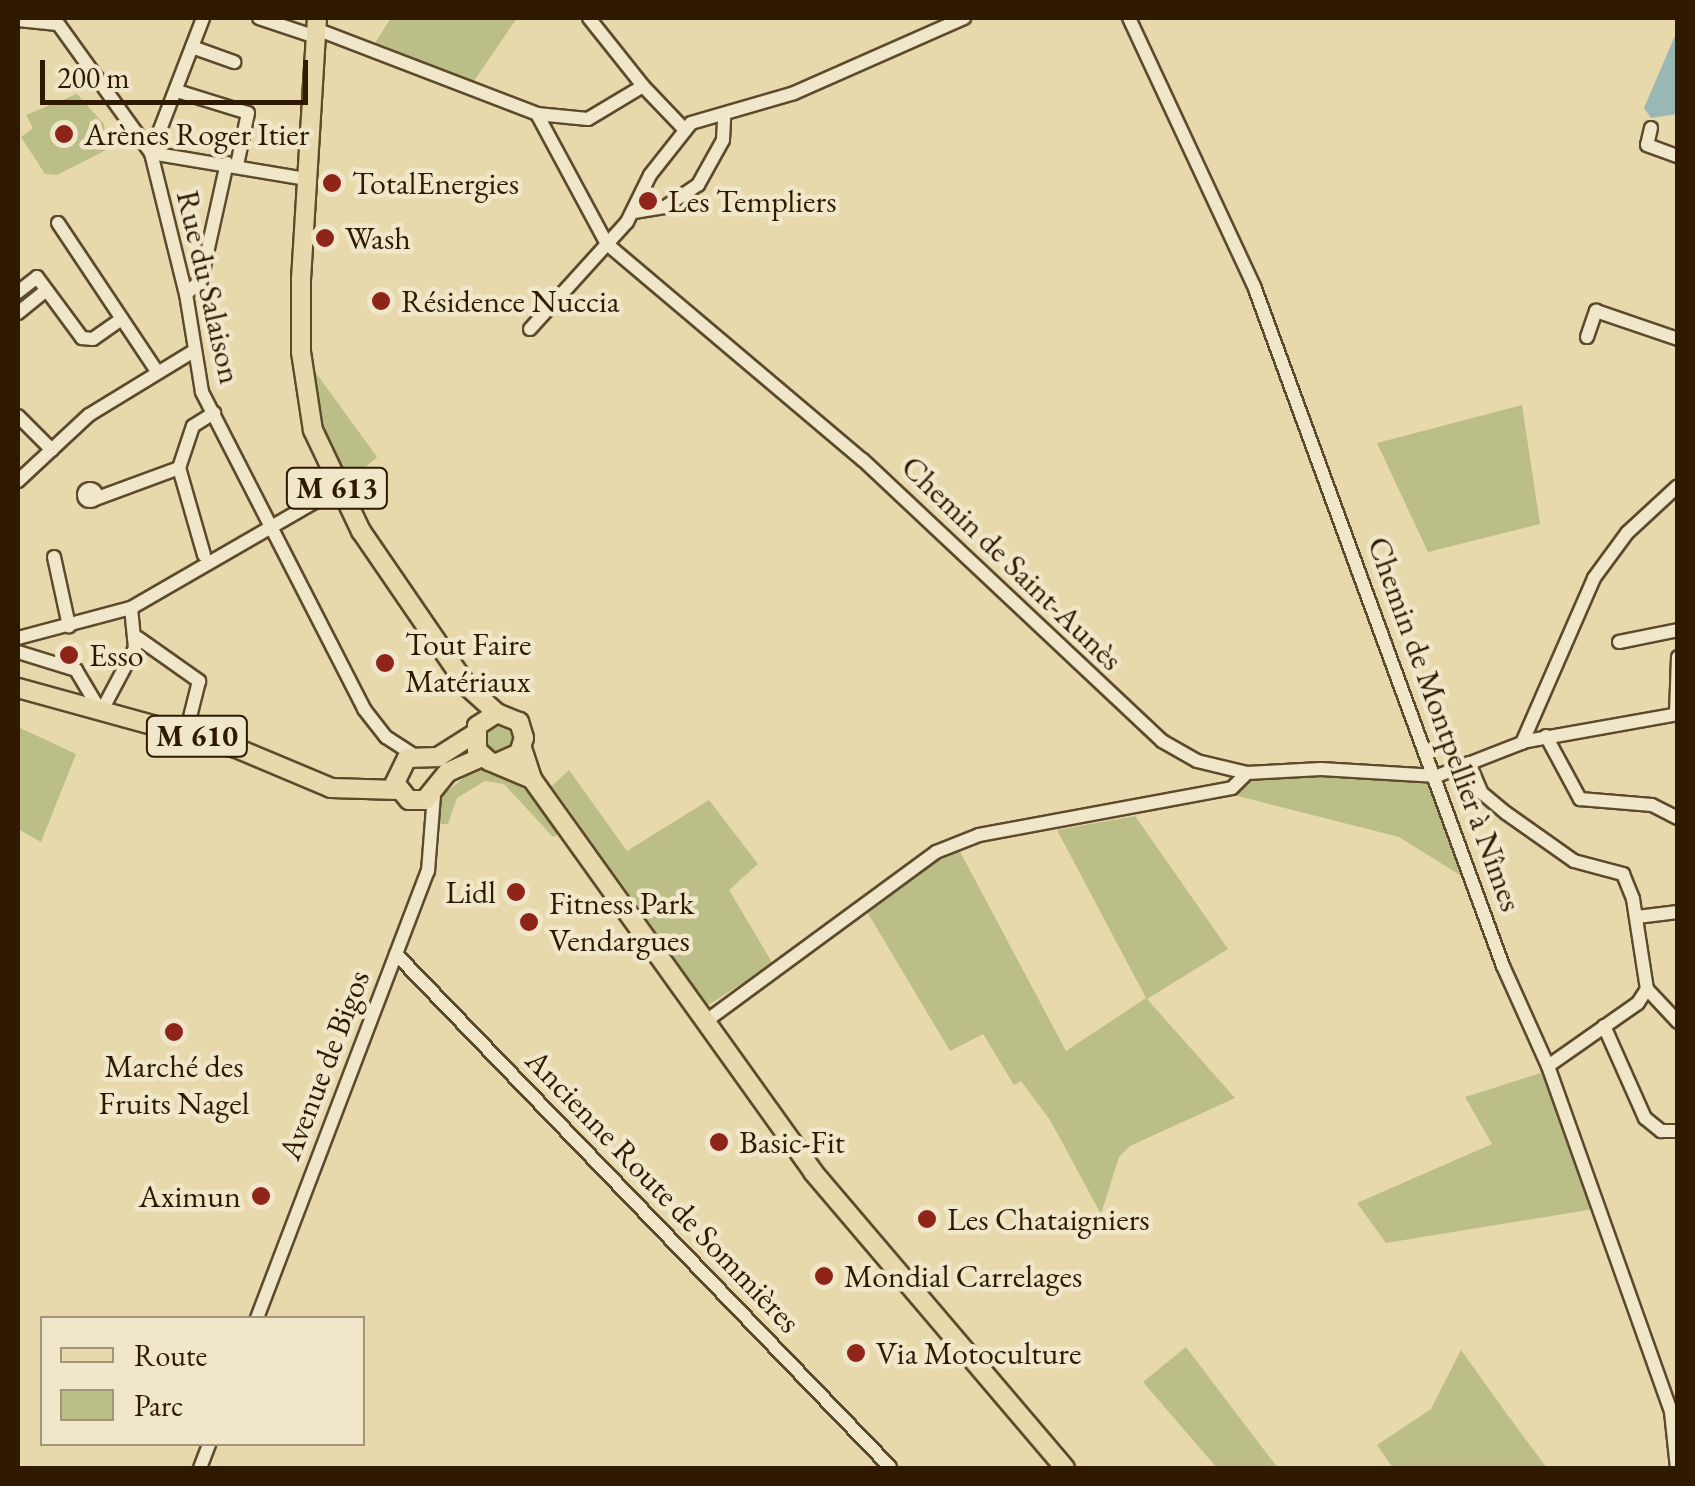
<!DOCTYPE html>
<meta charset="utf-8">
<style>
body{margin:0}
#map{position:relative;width:1695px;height:1486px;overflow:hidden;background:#e8d9ac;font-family:"EB Garamond",serif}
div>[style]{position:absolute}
.green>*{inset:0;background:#bbbe86}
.water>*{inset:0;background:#9ab8b3}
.roads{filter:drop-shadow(2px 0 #5d4a2c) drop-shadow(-2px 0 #5d4a2c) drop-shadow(0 2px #5d4a2c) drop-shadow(0 -2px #5d4a2c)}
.minor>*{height:12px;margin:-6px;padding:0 6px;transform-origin:6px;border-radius:6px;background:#f0e6c9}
.minor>.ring{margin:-6px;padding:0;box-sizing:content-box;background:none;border:12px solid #f0e6c9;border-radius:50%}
.major>*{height:18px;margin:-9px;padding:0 9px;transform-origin:9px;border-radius:9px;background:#e8d9ac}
.dots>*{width:28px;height:28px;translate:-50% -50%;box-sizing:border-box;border:5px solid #f0e6c9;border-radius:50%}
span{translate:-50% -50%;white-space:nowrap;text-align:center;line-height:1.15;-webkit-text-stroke:9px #f0e6c9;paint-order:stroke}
.shield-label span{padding:2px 8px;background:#f0e6c9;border:2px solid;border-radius:8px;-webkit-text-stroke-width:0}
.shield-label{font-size:30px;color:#2f1a01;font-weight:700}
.poi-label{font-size:32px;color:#2f1a01}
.left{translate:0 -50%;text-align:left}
.right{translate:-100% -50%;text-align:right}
.street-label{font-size:32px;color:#2f1a01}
.frame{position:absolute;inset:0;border:20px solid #2f1a01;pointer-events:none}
.legend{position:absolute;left:40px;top:1316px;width:325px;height:130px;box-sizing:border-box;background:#f0e6c9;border:2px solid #a39479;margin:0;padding:12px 18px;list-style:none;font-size:30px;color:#2f1a01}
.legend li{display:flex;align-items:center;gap:20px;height:50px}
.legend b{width:50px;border:2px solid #a39479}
.scale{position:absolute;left:40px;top:60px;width:268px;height:45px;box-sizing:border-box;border:5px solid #2f1a01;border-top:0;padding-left:12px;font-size:30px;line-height:35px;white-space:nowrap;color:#2f1a01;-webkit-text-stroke:8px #f0e6c9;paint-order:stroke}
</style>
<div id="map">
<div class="green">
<div style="clip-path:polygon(391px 18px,517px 18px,472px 84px,373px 46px)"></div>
<div style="clip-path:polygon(77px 94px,104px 124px,106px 150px,57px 175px,45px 174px,21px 137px,33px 128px,26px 115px)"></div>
<div style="clip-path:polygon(311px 366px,377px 457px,345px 485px,319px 410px)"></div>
<div style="clip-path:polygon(1522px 405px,1540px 524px,1428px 552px,1377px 443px)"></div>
<div style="clip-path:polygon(506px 720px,517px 733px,515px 745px,494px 754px,484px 747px,485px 725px)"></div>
<div style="clip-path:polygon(18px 727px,76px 754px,41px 842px,18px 829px)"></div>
<div style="clip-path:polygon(476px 768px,513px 774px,559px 834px,553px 837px,504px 784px,485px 781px,457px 798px,448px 824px,439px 824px,440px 797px)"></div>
<div style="clip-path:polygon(569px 770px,627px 851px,709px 800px,758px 864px,729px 890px,773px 964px,708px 1005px,552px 786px)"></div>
<div style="clip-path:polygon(1318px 774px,1427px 784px,1468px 880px,1399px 837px,1230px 794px,1249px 780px)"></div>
<div style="clip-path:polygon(1135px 816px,1228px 949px,1147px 999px,1235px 1098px,1130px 1146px,1119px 1157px,1101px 1214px,1050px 1120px,1021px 1081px,1014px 1085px,983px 1034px,950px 1051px,866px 910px,957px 846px,1066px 1051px,1146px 998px,1057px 830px)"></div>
<div style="clip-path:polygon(1544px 1072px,1594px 1209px,1386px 1243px,1357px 1203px,1492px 1144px,1465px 1097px)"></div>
<div style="clip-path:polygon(1186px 1347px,1242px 1421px,1278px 1468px,1217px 1468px,1143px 1382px)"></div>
<div style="clip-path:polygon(1461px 1350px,1509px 1417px,1547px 1468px,1393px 1468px,1377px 1445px,1431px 1409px)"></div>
</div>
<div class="water">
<div style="clip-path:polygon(1677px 31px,1677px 114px,1651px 118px,1644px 108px)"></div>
</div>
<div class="roads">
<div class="minor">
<div style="left:54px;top:18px;width:166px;rotate:54.3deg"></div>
<div style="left:151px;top:153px;width:145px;rotate:76.1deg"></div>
<div style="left:186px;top:294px;width:99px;rotate:80.7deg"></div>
<div style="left:202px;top:392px;width:356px;rotate:62.9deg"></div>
<div style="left:364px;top:709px;width:36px;rotate:52deg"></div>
<div style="left:386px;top:737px;width:35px;rotate:33deg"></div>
<div style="left:259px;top:18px;width:60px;rotate:18.4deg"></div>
<div style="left:589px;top:18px;width:87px;rotate:51.5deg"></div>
<div style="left:1129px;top:18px;width:296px;rotate:65deg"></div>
<div style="left:1254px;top:286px;width:724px;rotate:69.89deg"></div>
<div style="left:1503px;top:966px;width:110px;rotate:65.8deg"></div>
<div style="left:1548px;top:1066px;width:367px;rotate:70.4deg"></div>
<div style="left:1671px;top:1412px;width:56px;rotate:83.9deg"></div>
<div style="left:18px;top:20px;width:37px;rotate:6deg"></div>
<div style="left:316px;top:29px;width:237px;rotate:21deg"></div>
<div style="left:537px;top:114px;width:148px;rotate:61.7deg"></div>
<div style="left:607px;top:244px;width:335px;rotate:40.2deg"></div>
<div style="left:863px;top:460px;width:410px;rotate:43.2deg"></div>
<div style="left:1162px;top:741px;width:40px;rotate:29.7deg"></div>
<div style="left:1197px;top:761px;width:51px;rotate:13.5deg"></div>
<div style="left:1247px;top:773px;width:74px;rotate:-3.1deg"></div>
<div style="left:1321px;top:769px;width:116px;rotate:3.5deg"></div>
<div style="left:1437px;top:776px;width:97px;rotate:-21.3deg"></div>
<div style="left:1527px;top:741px;width:153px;rotate:-10.1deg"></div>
<div style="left:192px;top:47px;width:45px;rotate:19.7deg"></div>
<div style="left:177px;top:91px;width:74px;rotate:17.2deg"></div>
<div style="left:248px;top:113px;width:53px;rotate:101.9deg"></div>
<div style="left:537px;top:114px;width:51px;rotate:5.6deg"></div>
<div style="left:588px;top:119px;width:64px;rotate:-31deg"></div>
<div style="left:643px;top:86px;width:61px;rotate:46.3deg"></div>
<div style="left:1651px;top:128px;width:17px;rotate:103deg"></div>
<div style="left:1647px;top:145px;width:33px;rotate:20deg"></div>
<div style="left:151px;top:153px;width:158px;rotate:9.5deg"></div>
<div style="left:151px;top:153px;width:145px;rotate:-68.9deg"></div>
<div style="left:634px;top:212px;width:31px;rotate:-9deg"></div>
<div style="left:665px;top:207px;width:40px;rotate:-34deg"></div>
<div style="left:698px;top:185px;width:51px;rotate:-60.9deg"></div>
<div style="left:723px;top:140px;width:22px;rotate:-87deg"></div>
<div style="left:58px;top:223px;width:177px;rotate:56.3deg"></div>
<div style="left:18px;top:292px;width:24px;rotate:-38deg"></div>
<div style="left:37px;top:277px;width:76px;rotate:53.6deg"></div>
<div style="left:82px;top:338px;width:11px;rotate:5deg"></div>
<div style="left:93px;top:339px;width:35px;rotate:-35deg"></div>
<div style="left:186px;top:294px;width:21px;rotate:-43deg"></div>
<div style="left:201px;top:280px;width:120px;rotate:-77.5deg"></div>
<div style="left:18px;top:313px;width:36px;rotate:-39deg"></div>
<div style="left:530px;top:329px;width:144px;rotate:-47.8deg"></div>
<div style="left:627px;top:222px;width:52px;rotate:-63.9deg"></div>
<div style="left:650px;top:175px;width:66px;rotate:-51.7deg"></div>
<div style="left:691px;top:123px;width:107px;rotate:-16.2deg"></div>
<div style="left:794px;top:93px;width:186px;rotate:-23.8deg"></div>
<div style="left:1587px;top:337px;width:28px;rotate:-71deg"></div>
<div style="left:1596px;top:311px;width:87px;rotate:18.9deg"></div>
<div style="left:18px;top:416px;width:48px;rotate:45deg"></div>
<div style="left:18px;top:481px;width:97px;rotate:-42.9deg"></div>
<div style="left:89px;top:415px;width:123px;rotate:-31.4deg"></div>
<div class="ring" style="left:84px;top:489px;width:0;height:0"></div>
<div style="left:95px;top:499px;width:90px;rotate:-20.3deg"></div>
<div style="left:204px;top:555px;width:91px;rotate:-106deg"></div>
<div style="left:179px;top:468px;width:44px;rotate:-71.6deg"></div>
<div style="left:193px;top:426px;width:25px;rotate:-32deg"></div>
<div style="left:54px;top:557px;width:71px;rotate:77.7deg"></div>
<div style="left:18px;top:638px;width:117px;rotate:-14.9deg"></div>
<div style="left:131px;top:608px;width:238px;rotate:-30deg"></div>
<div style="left:138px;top:638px;width:75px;rotate:35.2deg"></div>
<div style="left:199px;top:681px;width:54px;rotate:104deg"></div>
<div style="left:1619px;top:642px;width:60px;rotate:-11.5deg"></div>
<div style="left:18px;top:652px;width:61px;rotate:17.2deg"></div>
<div style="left:76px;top:670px;width:49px;rotate:59.2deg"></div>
<div style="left:101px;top:712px;width:72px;rotate:-62deg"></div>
<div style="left:135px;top:648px;width:40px;rotate:-95.7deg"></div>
<div style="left:1676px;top:714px;width:57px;rotate:-88deg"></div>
<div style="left:1546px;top:736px;width:72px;rotate:61.6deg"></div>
<div style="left:1580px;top:799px;width:72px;rotate:4.8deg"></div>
<div style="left:1652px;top:805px;width:29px;rotate:27deg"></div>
<div style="left:1522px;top:743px;width:180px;rotate:-66.4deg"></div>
<div style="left:1594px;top:578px;width:56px;rotate:-53.7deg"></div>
<div style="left:1627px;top:533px;width:69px;rotate:-42.7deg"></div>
<div style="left:1469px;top:763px;width:33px;rotate:67deg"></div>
<div style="left:1482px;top:793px;width:31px;rotate:40deg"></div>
<div style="left:1506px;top:813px;width:83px;rotate:35.2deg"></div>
<div style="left:1574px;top:861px;width:51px;rotate:14.9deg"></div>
<div style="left:1623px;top:874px;width:27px;rotate:68deg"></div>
<div style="left:1633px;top:899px;width:91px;rotate:81.2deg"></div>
<div style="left:1647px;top:989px;width:17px;rotate:123deg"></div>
<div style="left:1638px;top:1003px;width:110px;rotate:145deg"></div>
<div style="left:1637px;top:917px;width:41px;rotate:-7deg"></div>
<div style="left:396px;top:954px;width:712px;rotate:46.08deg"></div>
<div style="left:1647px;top:989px;width:45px;rotate:46.8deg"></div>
<div style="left:706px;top:1021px;width:285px;rotate:-36.3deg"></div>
<div style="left:936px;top:852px;width:46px;rotate:-21.6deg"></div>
<div style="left:979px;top:835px;width:257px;rotate:-10.5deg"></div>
<div style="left:1232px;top:788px;width:21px;rotate:-45deg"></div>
<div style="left:1604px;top:1026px;width:101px;rotate:66deg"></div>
<div style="left:1645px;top:1118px;width:21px;rotate:39deg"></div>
<div style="left:1661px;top:1131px;width:17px"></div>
<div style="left:257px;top:1318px;width:479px;rotate:-69.1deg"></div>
<div style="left:428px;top:871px;width:76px;rotate:-85.5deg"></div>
<div style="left:200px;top:1468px;width:26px;rotate:-69deg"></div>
</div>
<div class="major">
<div style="left:317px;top:18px;width:261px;rotate:93.5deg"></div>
<div style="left:301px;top:279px;width:73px;rotate:90deg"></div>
<div style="left:301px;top:352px;width:79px;rotate:81.3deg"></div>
<div style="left:313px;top:430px;width:112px;rotate:64.6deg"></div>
<div style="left:361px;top:531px;width:189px;rotate:55.6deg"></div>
<div style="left:468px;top:687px;width:39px;rotate:42deg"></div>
<div style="left:18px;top:688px;width:226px;rotate:15.4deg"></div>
<div style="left:236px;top:748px;width:103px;rotate:22.8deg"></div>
<div style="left:331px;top:788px;width:67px;rotate:1.7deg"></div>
<div style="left:474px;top:734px;width:43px;rotate:147.4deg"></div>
<div style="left:438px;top:757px;width:31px;rotate:178deg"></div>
<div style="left:407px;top:758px;width:28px;rotate:116deg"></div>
<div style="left:395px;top:783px;width:22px;rotate:51deg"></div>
<div style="left:409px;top:800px;width:16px"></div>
<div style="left:425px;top:800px;width:36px;rotate:-51deg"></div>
<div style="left:448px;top:772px;width:37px;rotate:-24deg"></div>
<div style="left:522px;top:748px;width:33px;rotate:72deg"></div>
<div style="left:532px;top:779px;width:483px;rotate:54.4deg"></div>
<div style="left:813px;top:1172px;width:389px;rotate:49.6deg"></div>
<div style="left:497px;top:763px;width:24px;rotate:-24deg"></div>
<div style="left:519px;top:753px;width:16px;rotate:-72deg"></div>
<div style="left:524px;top:738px;width:17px;rotate:-107deg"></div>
<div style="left:519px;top:722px;width:24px;rotate:-158deg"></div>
<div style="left:497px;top:713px;width:24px;rotate:147deg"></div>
<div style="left:477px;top:726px;width:24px;rotate:90deg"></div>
<div style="left:477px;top:750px;width:16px;rotate:43deg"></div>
<div style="left:489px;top:761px;width:47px;rotate:22.7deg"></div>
</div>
</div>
<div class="dots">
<div style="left:64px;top:134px;background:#8f2418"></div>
<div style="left:332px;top:183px;background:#8f2418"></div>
<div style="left:648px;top:201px;background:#8f2418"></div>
<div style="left:325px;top:238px;background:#8f2418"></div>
<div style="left:381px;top:301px;background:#8f2418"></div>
<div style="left:69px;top:655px;background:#8f2418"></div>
<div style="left:385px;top:663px;background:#8f2418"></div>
<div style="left:516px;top:892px;background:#8f2418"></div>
<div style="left:529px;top:922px;background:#8f2418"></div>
<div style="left:174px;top:1032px;background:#8f2418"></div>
<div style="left:719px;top:1142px;background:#8f2418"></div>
<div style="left:261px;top:1196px;background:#8f2418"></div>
<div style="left:927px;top:1219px;background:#8f2418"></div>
<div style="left:824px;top:1276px;background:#8f2418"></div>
<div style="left:856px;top:1353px;background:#8f2418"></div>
</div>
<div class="shield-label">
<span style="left:337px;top:488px">M 613</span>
<span style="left:197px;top:736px">M 610</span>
</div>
<div class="poi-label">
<span class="left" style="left:84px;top:134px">Arènes Roger Itier</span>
<span class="left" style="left:352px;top:183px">TotalEnergies</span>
<span class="left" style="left:668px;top:201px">Les Templiers</span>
<span class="left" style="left:345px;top:238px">Wash</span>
<span class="left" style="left:401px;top:301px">Résidence Nuccia</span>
<span class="left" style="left:405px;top:663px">Tout Faire<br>Matériaux</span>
<span class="left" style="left:89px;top:655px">Esso</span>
<span class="right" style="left:496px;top:892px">Lidl</span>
<span class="left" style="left:549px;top:922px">Fitness Park<br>Vendargues</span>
<span style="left:174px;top:1085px">Marché des<br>Fruits Nagel</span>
<span class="left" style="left:739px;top:1142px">Basic-Fit</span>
<span class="right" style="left:241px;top:1196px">Aximun</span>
<span class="left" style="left:947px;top:1219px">Les Chataigniers</span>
<span class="left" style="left:844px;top:1276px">Mondial Carrelages</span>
<span class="left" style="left:876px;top:1353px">Via Motoculture</span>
</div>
<div class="street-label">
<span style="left:209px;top:287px;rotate:77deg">Rue du Salaison</span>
<span style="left:1012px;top:563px;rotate:44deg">Chemin de Saint-Aunès</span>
<span style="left:1445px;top:724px;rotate:70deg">Chemin de Montpellier à Nîmes</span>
<span style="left:324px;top:1065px;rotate:-69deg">Avenue de Bigos</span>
<span style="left:663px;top:1191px;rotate:46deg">Ancienne Route de Sommières</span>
</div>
<div class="frame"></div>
<ul class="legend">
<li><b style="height:12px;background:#e8d9ac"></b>Route</li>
<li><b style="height:28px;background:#bbbe86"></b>Parc</li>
</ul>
<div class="scale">200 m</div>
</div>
